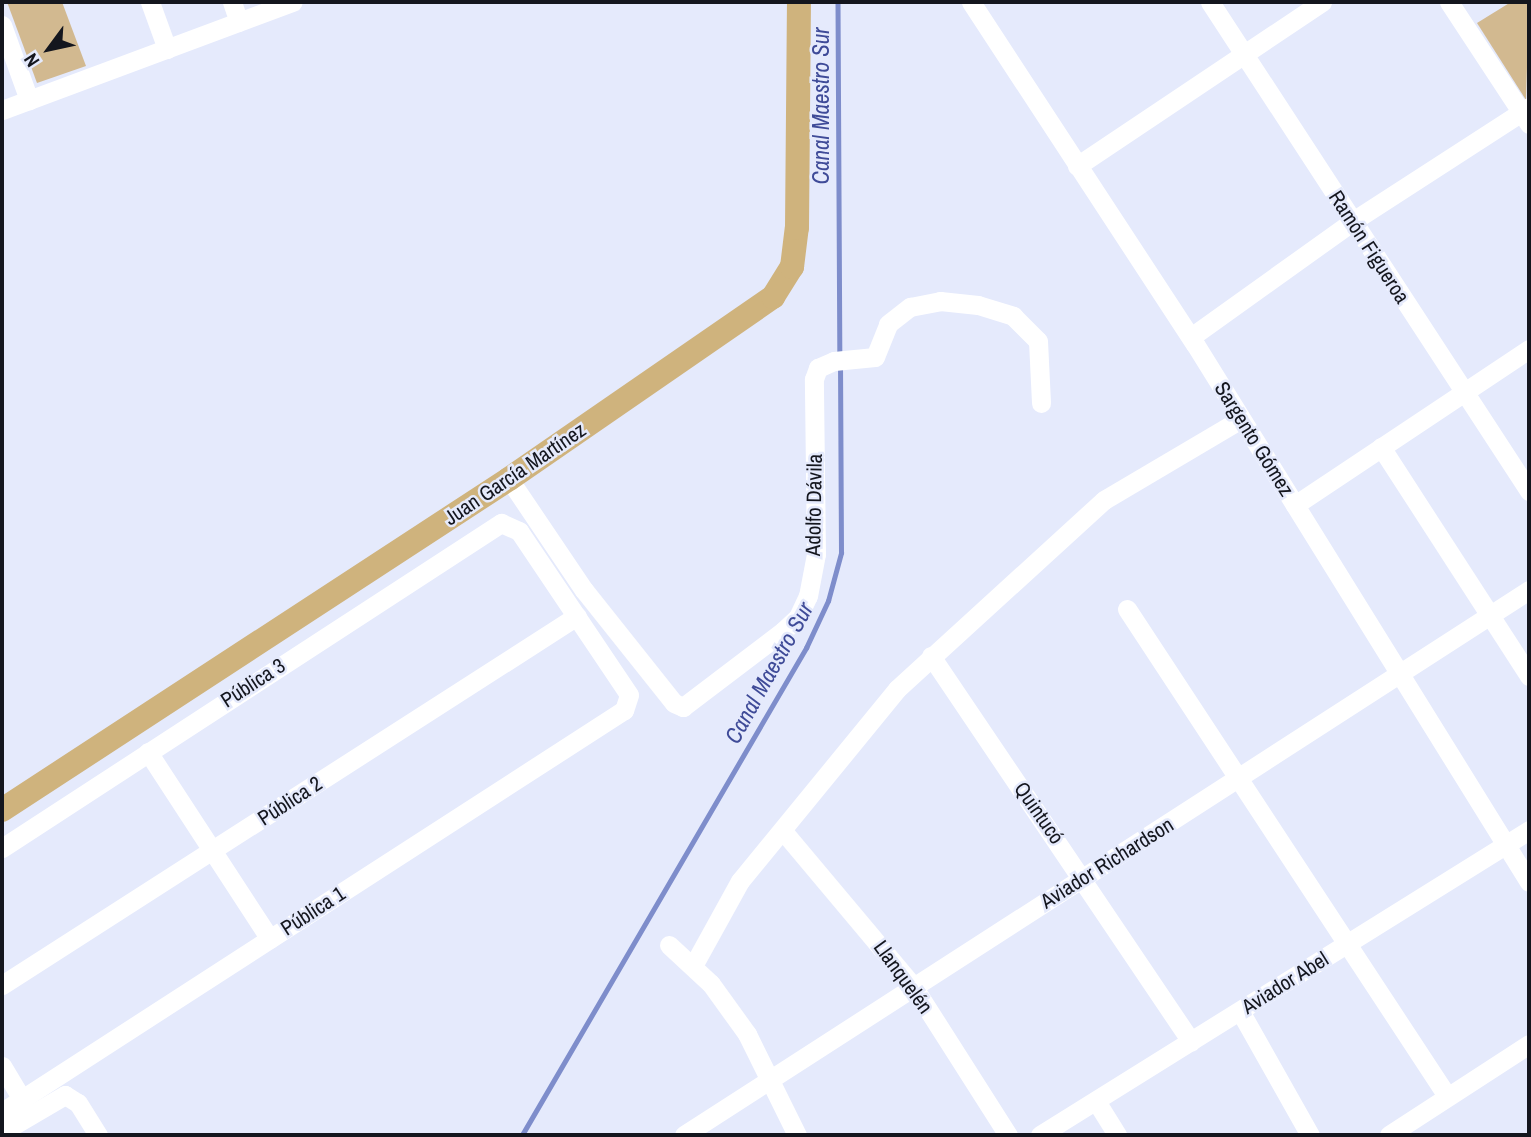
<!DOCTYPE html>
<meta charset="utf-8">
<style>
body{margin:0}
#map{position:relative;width:1531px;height:1137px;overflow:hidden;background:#e5eafc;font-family:"Archivo Narrow",sans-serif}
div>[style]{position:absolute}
.green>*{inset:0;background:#d2b990}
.stream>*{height:4.5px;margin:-2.25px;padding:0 2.25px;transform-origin:2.25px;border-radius:2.25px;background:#7e8dcb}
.minor>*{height:19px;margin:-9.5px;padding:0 9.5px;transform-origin:9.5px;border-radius:9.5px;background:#fff}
.major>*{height:24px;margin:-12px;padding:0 12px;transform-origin:12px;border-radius:12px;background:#cfb37d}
span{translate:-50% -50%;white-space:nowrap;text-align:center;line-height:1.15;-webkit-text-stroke:5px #e5eafc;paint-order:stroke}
.street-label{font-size:21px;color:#14161e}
.water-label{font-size:23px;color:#3f4b98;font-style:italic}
.frame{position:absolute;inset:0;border:4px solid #14161e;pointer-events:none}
.north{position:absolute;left:14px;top:14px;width:70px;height:70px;-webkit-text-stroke:5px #e5eafc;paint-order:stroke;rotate:237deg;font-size:19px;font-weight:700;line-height:28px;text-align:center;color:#14161e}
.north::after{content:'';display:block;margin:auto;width:24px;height:32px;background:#14161e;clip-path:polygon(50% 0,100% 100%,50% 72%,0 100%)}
</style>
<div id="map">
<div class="green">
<div style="clip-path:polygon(7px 2px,62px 2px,86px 66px,37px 83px)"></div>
<div style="clip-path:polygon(1511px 2px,1529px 2px,1526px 100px,1477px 23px)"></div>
</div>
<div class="stream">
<div style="left:838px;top:2px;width:355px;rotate:89.7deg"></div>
<div style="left:522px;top:1135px;width:564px;rotate:-59.75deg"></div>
<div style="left:806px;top:648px;width:52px;rotate:-64.9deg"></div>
<div style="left:828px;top:601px;width:50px;rotate:-74.8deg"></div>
<div style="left:841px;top:553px;width:188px;rotate:-90.3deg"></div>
</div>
<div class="minor">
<div style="left:150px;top:2px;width:50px;rotate:70.1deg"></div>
<div style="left:232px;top:2px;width:21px;rotate:71deg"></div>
<div style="left:971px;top:2px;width:409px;rotate:56.8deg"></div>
<div style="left:1195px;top:344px;width:633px;rotate:58.17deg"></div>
<div style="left:1210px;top:2px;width:584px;rotate:56.88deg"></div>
<div style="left:1449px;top:2px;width:146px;rotate:56.7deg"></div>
<div style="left:2px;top:25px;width:80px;rotate:70.2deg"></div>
<div style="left:2px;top:110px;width:310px;rotate:-20.4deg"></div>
<div style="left:1077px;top:166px;width:295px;rotate:-33.8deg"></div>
<div style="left:1191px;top:337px;width:199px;rotate:-35.6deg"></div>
<div style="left:1353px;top:221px;width:210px;rotate:-32.9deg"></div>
<div style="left:1381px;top:447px;width:273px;rotate:57.1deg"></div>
<div style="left:509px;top:479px;width:134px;rotate:56deg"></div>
<div style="left:584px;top:590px;width:144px;rotate:51.5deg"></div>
<div style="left:674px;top:703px;width:10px;rotate:24deg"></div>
<div style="left:683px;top:707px;width:126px;rotate:-37.2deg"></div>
<div style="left:783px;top:631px;width:21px;rotate:-43deg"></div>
<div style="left:798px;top:617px;width:23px;rotate:-65deg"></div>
<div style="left:808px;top:596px;width:43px;rotate:-79.2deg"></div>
<div style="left:816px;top:554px;width:175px;rotate:-90.7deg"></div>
<div style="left:814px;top:379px;width:12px;rotate:-70deg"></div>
<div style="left:818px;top:368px;width:17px;rotate:-24deg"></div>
<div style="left:834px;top:361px;width:41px;rotate:-5.6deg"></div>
<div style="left:875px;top:357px;width:35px;rotate:-68deg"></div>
<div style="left:888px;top:324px;width:28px;rotate:-38deg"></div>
<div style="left:910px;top:307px;width:31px;rotate:-11deg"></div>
<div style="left:940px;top:301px;width:38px;rotate:6deg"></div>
<div style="left:978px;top:305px;width:37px;rotate:17deg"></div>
<div style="left:1013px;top:316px;width:35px;rotate:45deg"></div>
<div style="left:1038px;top:341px;width:62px;rotate:87.2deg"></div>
<div style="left:1295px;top:505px;width:281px;rotate:-33.7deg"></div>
<div style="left:1127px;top:609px;width:583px;rotate:56.69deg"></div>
<div style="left:931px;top:656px;width:465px;rotate:56deg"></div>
<div style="left:148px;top:752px;width:223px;rotate:56.9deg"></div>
<div style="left:783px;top:831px;width:202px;rotate:50deg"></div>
<div style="left:913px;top:986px;width:177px;rotate:57.5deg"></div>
<div style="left:2px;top:848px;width:596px;rotate:-33.08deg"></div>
<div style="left:501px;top:523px;width:20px;rotate:24deg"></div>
<div style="left:519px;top:531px;width:197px;rotate:56.1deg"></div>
<div style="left:629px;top:695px;width:16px;rotate:108deg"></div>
<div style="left:624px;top:710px;width:741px;rotate:147.13deg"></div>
<div style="left:669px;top:945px;width:57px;rotate:42.9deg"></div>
<div style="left:711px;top:984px;width:62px;rotate:54.2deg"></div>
<div style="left:747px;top:1034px;width:113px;rotate:63.7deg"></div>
<div style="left:693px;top:966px;width:97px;rotate:-61.1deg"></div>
<div style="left:740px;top:881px;width:248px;rotate:-50.7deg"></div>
<div style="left:897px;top:689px;width:280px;rotate:-42.4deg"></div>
<div style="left:1104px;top:500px;width:159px;rotate:-30.6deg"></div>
<div style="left:2px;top:985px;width:683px;rotate:-32.69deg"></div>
<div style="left:1240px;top:1011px;width:142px;rotate:60.6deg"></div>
<div style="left:2px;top:1066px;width:39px;rotate:59deg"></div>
<div style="left:1096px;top:1101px;width:40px;rotate:58deg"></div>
<div style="left:2px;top:1132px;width:73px;rotate:-30.4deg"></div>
<div style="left:65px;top:1095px;width:15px;rotate:32deg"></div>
<div style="left:78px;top:1103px;width:38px;rotate:58deg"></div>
<div style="left:684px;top:1135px;width:1006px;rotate:-32.82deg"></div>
<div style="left:1040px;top:1135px;width:576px;rotate:-31.95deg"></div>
<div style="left:1389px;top:1135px;width:167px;rotate:-33deg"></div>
</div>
<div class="major">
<div style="left:2px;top:810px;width:605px;rotate:-33.14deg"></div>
<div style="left:509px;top:479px;width:321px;rotate:-34.6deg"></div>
<div style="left:773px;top:297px;width:36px;rotate:-58deg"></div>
<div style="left:792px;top:267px;width:39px;rotate:-83deg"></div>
<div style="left:797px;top:228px;width:226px;rotate:-89.5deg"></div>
</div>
<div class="street-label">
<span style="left:1369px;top:247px;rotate:57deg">Ramón Figueroa</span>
<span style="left:1254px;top:439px;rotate:58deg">Sargento Gómez</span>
<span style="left:515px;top:474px;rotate:-34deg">Juan García Martínez</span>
<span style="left:814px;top:505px;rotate:-89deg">Adolfo Dávila</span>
<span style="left:253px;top:683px;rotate:-33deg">Pública 3</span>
<span style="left:290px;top:801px;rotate:-33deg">Pública 2</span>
<span style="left:1039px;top:813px;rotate:55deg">Quintucó</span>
<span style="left:1107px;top:863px;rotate:-32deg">Aviador Richardson</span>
<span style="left:313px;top:911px;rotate:-33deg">Pública 1</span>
<span style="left:903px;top:977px;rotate:54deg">Llanquelén</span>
<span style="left:1285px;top:983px;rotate:-32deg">Aviador Abel</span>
</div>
<div class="water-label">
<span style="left:821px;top:106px;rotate:-90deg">Canal Maestro Sur</span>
<span style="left:769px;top:673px;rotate:-61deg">Canal Maestro Sur</span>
</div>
<div class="frame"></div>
<div class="north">N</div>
</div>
